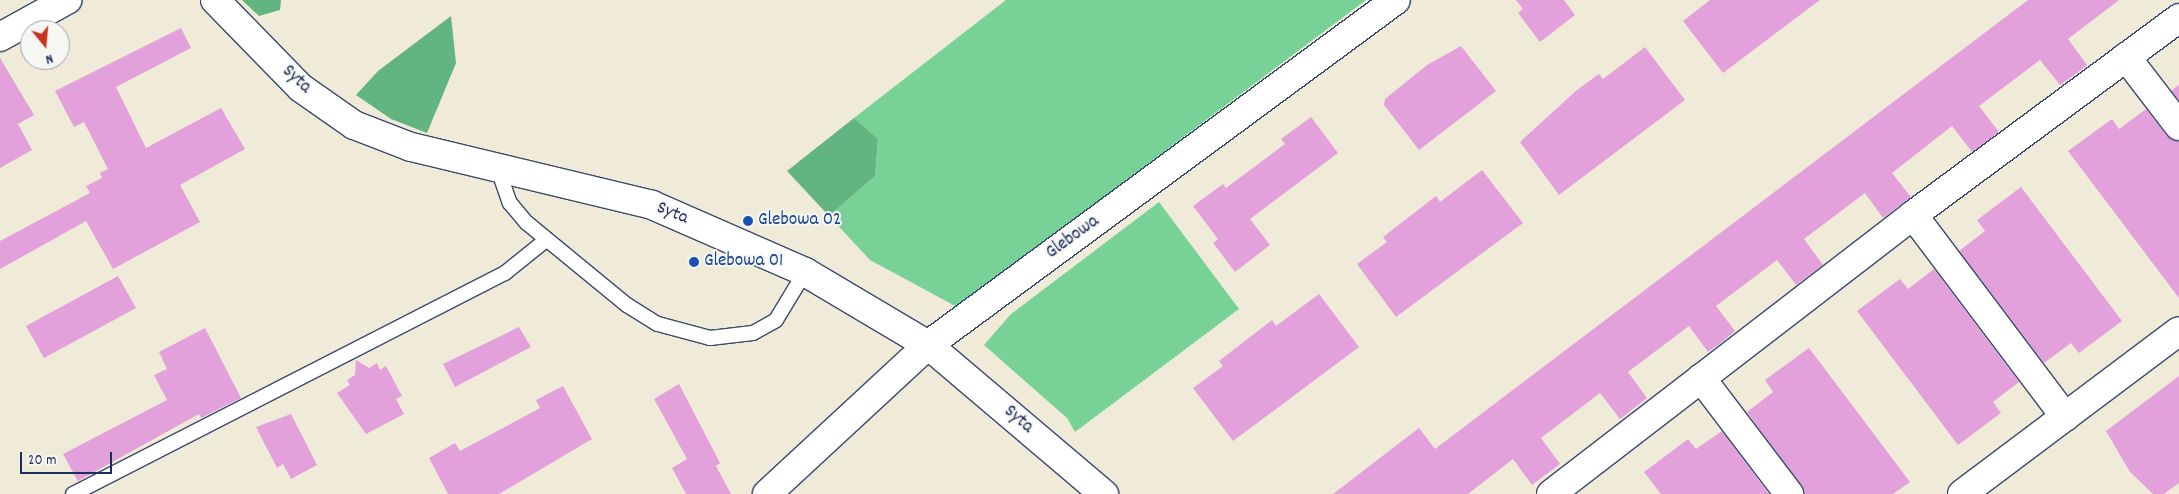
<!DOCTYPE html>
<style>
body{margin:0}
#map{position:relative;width:2179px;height:494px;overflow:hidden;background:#f0ebd8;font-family:Dekko,sans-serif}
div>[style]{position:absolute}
.green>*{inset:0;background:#78d298}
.forest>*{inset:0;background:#62b480}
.building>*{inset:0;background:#e3a1dc}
.roads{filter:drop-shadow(1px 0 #3b4b70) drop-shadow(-1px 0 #3b4b70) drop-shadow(0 1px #3b4b70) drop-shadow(0 -1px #3b4b70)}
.service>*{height:14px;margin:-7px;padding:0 7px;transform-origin:7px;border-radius:7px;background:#fff}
.minor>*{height:28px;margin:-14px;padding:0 14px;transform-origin:14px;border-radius:14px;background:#fff}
.tertiary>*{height:28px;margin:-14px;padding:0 14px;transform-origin:14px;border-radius:14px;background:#fff}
.dots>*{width:14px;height:14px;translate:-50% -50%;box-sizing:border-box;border:2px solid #f6f6f2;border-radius:50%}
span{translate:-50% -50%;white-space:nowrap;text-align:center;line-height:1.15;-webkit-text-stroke:4px #f6f6f2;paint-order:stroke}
.street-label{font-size:19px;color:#1b2f5e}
.transit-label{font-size:19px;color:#164399}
.left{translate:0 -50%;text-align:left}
.north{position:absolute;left:20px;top:20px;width:50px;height:50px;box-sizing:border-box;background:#f6f6f2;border:1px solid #9ea6b7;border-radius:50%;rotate:163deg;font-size:14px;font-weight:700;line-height:20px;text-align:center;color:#1b2f5e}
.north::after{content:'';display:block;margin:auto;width:18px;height:22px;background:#c8321e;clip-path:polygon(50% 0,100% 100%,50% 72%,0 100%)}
.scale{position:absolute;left:20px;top:452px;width:92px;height:22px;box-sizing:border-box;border:2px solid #1b2f5e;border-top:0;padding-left:6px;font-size:15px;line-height:18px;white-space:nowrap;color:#1b2f5e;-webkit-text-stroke:4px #f6f6f2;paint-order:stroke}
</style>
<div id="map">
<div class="green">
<div style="clip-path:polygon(1006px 0,1366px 0,957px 307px,870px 260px,829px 216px,875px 176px,878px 139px,854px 118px)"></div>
<div style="clip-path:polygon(1159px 202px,1239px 309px,1075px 432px,1067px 418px,984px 345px,1011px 314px)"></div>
</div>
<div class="forest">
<div style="clip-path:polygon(242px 0,281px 0,280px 10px,259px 16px)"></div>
<div style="clip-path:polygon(451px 16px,456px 63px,427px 133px,391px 119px,356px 95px,378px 71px)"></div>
<div style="clip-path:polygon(854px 118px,878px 139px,875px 176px,829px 216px,787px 171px)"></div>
</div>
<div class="building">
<div style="clip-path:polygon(1516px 0,1564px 0,1575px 15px,1540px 42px,1518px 13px,1523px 9px)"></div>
<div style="clip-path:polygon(1710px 0,1820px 0,1723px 73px,1683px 21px)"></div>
<div style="clip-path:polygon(2028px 0,2119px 0,2068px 39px,2087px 65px,2073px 76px,2060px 85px,2040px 60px,1979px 106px,1999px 132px,1972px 152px,1952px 126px,1892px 173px,1911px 197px,1883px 218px,1865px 193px,1804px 239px,1823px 265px,1800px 282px,1796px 285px,1777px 260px,1716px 306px,1735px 331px,1722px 342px,1708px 352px,1689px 326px,1628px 372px,1647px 398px,1620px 419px,1600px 393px,1541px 438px,1560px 464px,1532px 485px,1513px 459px,1468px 494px,1333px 494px,1419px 428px,1435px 449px)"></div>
<div style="clip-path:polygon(181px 28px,191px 48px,116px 87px,146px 148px,221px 108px,245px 149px,180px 185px,200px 222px,113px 269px,86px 221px,0 269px,0 241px,90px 193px,86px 186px,102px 178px,100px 173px,108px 169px,84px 122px,74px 127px,55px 91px)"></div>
<div style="clip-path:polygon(1461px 46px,1496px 91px,1419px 150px,1384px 105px,1385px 99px,1427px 65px)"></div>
<div style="clip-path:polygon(1645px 47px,1685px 100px,1559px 195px,1520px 142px,1577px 90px,1599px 74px,1603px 79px)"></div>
<div style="clip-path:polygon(0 58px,34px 115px,18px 124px,32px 150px,0 168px)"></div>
<div style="clip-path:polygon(2179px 85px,2179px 100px,2171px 91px)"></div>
<div style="clip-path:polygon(2146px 109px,2167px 136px,2179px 141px,2179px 298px,2068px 151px,2112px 119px,2119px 129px)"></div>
<div style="clip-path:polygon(1311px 117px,1338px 153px,1250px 219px,1270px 245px,1235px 272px,1213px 243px,1218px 239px,1193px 206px,1223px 184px,1226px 188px,1285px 144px,1281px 139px)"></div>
<div style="clip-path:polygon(1482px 170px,1523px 223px,1396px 317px,1357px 264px,1387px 242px,1383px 237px,1436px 196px,1440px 202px)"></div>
<div style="clip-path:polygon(2021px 187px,2122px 321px,2079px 353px,2071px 343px,2044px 363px,1959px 251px,1985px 231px,1977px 220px)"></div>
<div style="clip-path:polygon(1934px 269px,2019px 382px,1993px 402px,2001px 413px,1958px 445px,1857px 311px,1900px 279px,1908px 289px)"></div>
<div style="clip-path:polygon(118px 276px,136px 308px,44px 358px,26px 326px)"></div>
<div style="clip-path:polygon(1319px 294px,1359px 347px,1233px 441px,1193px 388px,1223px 366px,1219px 361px,1272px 320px,1276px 326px)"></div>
<div style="clip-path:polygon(519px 327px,531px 347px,455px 387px,443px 364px)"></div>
<div style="clip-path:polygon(205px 328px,241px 398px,201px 418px,199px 414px,78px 481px,63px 454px,167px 400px,154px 375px,167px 369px,159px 352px)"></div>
<div style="clip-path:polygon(1809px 348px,1910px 482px,1893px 494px,1804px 494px,1747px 412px,1773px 392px,1765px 380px)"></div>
<div style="clip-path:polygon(356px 360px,369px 368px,377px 363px,380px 370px,386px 366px,402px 396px,396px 399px,404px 414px,366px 434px,337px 393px,350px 385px,347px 380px,355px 375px)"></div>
<div style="clip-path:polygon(2179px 376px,2179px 483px,2164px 494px,2153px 494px,2130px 472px,2106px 431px)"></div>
<div style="clip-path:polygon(679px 384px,720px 463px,716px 466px,731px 494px,686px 494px,672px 468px,687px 459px,654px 399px)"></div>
<div style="clip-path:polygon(563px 386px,592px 439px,499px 494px,448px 494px,429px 458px,455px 443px,460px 451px,540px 408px,536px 400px)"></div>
<div style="clip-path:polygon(291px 414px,317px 465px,291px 479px,283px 464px,277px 468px,256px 427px)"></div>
<div style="clip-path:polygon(1722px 431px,1769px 494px,1661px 494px,1644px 472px,1688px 439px,1696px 449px)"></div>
</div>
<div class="roads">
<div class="service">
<div style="left:498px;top:169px;width:36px;rotate:71deg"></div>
<div style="left:510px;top:203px;width:26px;rotate:50deg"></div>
<div style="left:527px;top:223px;width:129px;rotate:39.4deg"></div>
<div style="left:627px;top:305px;width:36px;rotate:32deg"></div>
<div style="left:658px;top:324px;width:54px;rotate:15.1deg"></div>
<div style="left:710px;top:338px;width:43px;rotate:-6.6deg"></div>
<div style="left:753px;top:333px;width:26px;rotate:-29deg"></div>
<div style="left:776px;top:320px;width:56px;rotate:-58.9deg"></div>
<div style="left:73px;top:494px;width:485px;rotate:-27.1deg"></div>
<div style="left:505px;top:273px;width:53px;rotate:-38.8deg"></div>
</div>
<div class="minor">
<div style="left:0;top:37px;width:77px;rotate:-28.9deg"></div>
<div style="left:2126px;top:57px;width:87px;rotate:52.5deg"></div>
<div style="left:1913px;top:215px;width:253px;rotate:53deg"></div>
<div style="left:1701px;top:378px;width:146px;rotate:52.8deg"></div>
<div style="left:767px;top:494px;width:219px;rotate:-42.8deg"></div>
<div style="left:928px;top:345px;width:581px;rotate:-36.4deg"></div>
<div style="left:1551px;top:494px;width:457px;rotate:-37.6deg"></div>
<div style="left:1913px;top:215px;width:331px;rotate:-36.5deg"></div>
<div style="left:1962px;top:494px;width:271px;rotate:-36.9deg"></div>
</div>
<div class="tertiary">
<div style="left:215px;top:0;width:123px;rotate:45.7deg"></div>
<div style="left:301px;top:88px;width:65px;rotate:34.9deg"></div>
<div style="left:354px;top:125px;width:61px;rotate:21.1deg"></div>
<div style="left:411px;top:147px;width:248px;rotate:13.5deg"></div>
<div style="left:652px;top:205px;width:167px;rotate:23.6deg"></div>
<div style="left:805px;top:272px;width:143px;rotate:30.7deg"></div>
<div style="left:928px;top:345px;width:231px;rotate:40.3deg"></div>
</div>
</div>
<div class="dots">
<div style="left:748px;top:221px;background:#1a4fb4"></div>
<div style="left:694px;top:262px;background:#1a4fb4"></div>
</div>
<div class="street-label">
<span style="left:296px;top:80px;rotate:43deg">Syta</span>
<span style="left:672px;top:214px;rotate:22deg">Syta</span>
<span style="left:1073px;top:238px;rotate:-36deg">Glebowa</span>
<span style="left:1018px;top:420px;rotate:41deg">Syta</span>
</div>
<div class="transit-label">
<span class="left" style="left:758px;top:221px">Glebowa 02</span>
<span class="left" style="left:704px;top:262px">Glebowa 01</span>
</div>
<div class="north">N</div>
<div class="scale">20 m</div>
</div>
